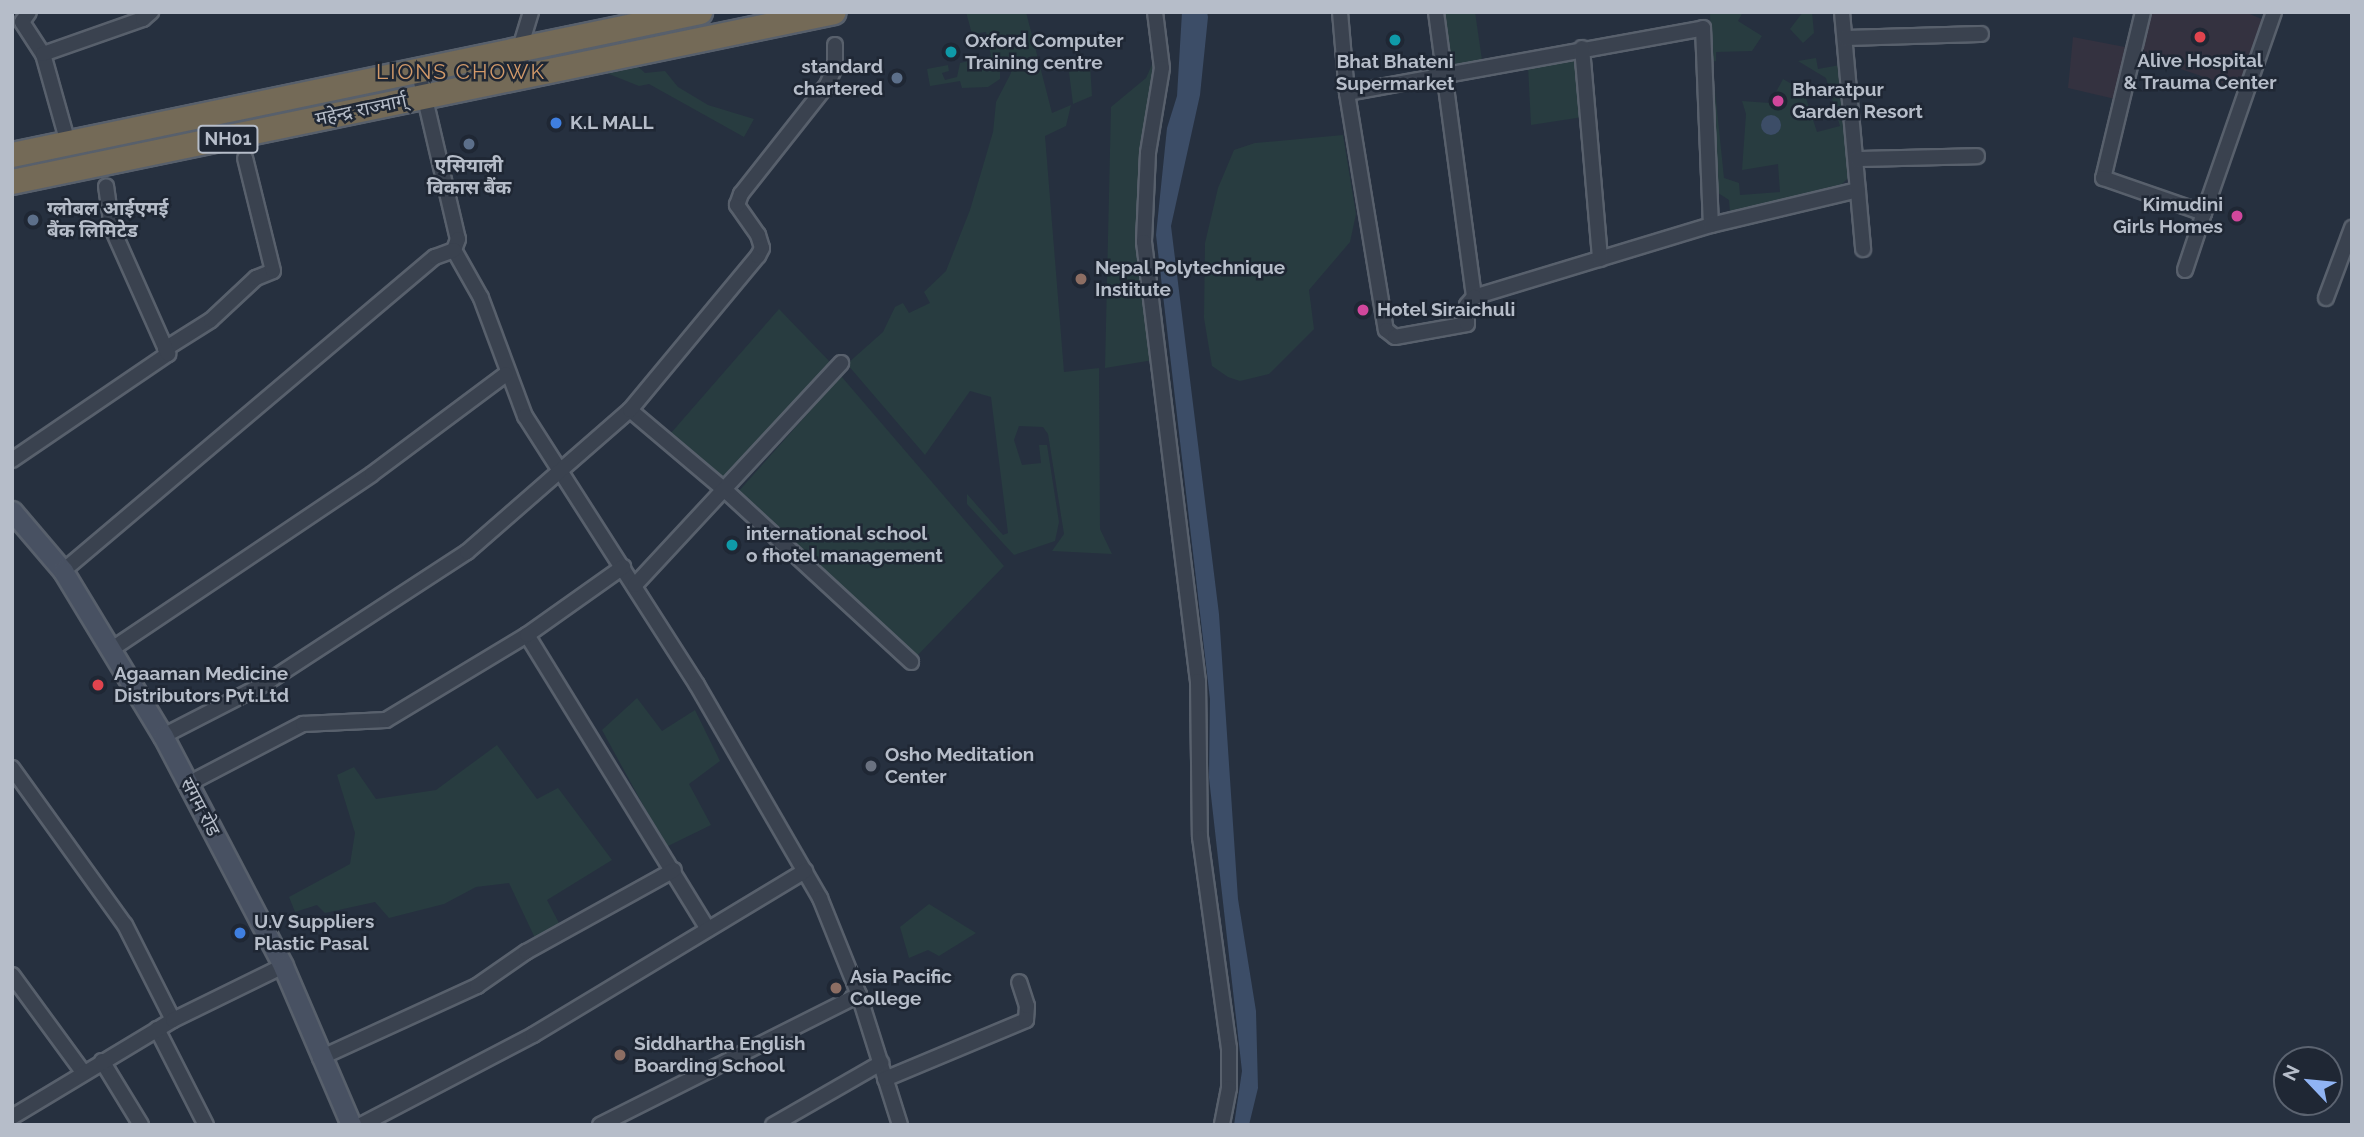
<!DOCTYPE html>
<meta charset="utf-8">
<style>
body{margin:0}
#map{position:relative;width:2364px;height:1137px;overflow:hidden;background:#26303f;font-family:Raleway,"Noto Sans Devanagari",sans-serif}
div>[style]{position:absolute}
.medical>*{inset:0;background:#343240}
.green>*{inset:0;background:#283c40}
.water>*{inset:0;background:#3c4d67}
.round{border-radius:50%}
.roads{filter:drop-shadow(2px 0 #58606c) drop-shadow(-2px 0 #58606c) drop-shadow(0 2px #58606c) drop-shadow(0 -2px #58606c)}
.street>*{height:14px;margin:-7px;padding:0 7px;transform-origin:7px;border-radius:7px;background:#3a424f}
.secondary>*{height:19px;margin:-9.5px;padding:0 9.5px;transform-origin:9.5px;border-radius:9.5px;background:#485162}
.highway>*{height:24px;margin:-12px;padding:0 12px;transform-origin:12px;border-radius:12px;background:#746a57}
.dots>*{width:19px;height:19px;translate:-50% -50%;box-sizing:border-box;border:4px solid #1f2734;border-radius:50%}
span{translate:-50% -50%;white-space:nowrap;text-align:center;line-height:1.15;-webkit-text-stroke:5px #1f2734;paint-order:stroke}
.shield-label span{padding:2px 5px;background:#1f2734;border:2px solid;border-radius:5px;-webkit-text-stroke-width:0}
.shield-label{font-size:18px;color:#b6bdc9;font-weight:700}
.poi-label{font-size:19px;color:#b6bdc9;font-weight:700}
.left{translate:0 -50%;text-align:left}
.right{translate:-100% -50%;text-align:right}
.street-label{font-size:19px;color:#b6bdc9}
.neighbourhood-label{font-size:21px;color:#d29969;letter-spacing:2px}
.frame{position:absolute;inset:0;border:14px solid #b6bdc9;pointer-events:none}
.north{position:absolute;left:2273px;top:1046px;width:70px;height:70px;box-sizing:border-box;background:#1f2734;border:2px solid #5b6370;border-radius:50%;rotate:296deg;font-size:19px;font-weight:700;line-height:28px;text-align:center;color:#b6bdc9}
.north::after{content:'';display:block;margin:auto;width:24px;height:32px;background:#90b4f4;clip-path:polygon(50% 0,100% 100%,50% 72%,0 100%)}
</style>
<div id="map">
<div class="medical">
<div style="clip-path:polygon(2148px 12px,2245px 12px,2264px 20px,2239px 89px,2137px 54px)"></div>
<div style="clip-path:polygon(2073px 37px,2125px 47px,2115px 99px,2068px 88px)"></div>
</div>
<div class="green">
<div style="clip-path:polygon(966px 12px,1026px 12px,1052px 113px,1071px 105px,1066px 126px,1045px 136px,1064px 372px,1099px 368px,1100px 529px,1112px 554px,1052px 551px,1064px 534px,1048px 434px,1043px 427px,1019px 426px,1014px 440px,1022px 465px,1041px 463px,1039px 445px,1047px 445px,1059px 522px,1055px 541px,1014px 555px,967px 504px,967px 494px,1003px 535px,1008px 533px,991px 397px,970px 391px,925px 455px,847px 364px,883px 332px,895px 307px,903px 303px,909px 313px,930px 303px,924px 292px,946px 271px,970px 210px,993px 132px,996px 102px,1011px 73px,1010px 65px,1000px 66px,1000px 79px,988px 87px,962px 88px,960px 81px,930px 86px,927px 69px,948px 65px,949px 71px,942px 73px,945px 80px,957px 77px,960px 63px,991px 56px,986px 32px,972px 34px)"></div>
<div style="clip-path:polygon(1444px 12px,1475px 12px,1482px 60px,1452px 67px)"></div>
<div style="clip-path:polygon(1710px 12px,1743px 12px,1738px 21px,1762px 36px,1752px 51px,1716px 52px,1716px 61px,1712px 62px,1724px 178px,1739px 183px,1740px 195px,1780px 192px,1778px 164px,1742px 170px,1746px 114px,1742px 101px,1770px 103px,1783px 79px,1809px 94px,1805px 95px,1817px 132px,1840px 126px,1826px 78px,1798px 61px,1816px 58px,1818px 69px,1840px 65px,1850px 176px,1842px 184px,1730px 212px,1729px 200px,1715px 191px)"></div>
<div style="clip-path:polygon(1803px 12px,1812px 12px,1814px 33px,1803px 43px,1790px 29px)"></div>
<div style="clip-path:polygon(1159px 49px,1142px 172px,1153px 360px,1105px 368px,1111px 107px,1146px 78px)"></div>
<div style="clip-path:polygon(1571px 57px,1578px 61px,1583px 117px,1531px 125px,1528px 66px)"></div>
<div style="clip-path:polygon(633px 62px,645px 73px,665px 71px,678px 87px,708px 105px,754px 119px,744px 137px,649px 84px,639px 86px,604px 72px,603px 68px)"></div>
<div style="clip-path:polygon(1090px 64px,1092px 96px,1073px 104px,1069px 72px)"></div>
<div style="clip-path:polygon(1343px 135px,1356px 214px,1350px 242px,1309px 290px,1314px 329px,1269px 374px,1240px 381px,1228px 377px,1212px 366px,1204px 318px,1205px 243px,1218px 188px,1234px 150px,1255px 143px)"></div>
<div style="clip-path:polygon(779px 309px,830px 362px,725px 482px,671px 433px)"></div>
<div style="clip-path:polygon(841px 376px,1004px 566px,914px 659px,738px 492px)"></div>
<div style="clip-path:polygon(637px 698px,662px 731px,695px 710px,720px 761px,689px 784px,711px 825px,666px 847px,602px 730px)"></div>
<div style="clip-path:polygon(497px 745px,537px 799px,558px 788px,612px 860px,547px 900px,561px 927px,535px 938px,509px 883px,476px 887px,444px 904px,389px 918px,375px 902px,325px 913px,317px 905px,295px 912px,289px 897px,350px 864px,355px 833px,337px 775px,354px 767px,376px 799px,436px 790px)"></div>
<div style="clip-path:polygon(929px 904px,976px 933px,939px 956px,928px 950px,909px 958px,900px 927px)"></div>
</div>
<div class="water">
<div style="clip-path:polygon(1182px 12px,1207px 12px,1208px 17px,1200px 95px,1171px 226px,1219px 614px,1238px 899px,1256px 1011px,1258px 1088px,1249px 1125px,1234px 1125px,1242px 1071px,1209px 778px,1210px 699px,1156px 235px,1167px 128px,1177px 96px)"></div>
<div class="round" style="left:1761px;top:115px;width:20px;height:20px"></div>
</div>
<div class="roads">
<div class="street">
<div style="left:29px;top:12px;width:12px;rotate:125deg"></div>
<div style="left:22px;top:22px;width:38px;rotate:57deg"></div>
<div style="left:43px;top:54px;width:92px;rotate:74.3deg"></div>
<div style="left:1155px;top:12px;width:56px;rotate:82.9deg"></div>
<div style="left:1162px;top:68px;width:86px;rotate:99.4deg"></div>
<div style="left:1148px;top:153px;width:89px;rotate:92.6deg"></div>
<div style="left:1144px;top:242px;width:442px;rotate:83deg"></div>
<div style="left:1198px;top:681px;width:156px;rotate:89.3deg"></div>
<div style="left:1200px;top:837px;width:213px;rotate:82.2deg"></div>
<div style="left:1229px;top:1048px;width:40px;rotate:90deg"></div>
<div style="left:1229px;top:1088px;width:38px;rotate:101deg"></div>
<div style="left:1340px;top:12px;width:81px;rotate:85.1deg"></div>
<div style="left:1347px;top:93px;width:362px;rotate:-10.3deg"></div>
<div style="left:1703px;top:28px;width:197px;rotate:87.7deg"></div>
<div style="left:1436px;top:12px;width:288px;rotate:82.4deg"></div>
<div style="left:1474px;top:297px;width:248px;rotate:-16.9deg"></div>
<div style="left:1711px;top:225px;width:151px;rotate:-13.4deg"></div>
<div style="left:1842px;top:12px;width:238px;rotate:84.9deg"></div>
<div style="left:2143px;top:12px;width:171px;rotate:103.5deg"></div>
<div style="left:2103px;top:178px;width:107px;rotate:19.1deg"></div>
<div style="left:2204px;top:213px;width:213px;rotate:-70.8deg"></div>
<div style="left:1845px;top:38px;width:136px;rotate:-1.7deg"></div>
<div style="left:1582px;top:48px;width:212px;rotate:85.1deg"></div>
<div style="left:43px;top:54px;width:106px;rotate:-19.3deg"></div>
<div style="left:143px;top:19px;width:11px;rotate:-41deg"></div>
<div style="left:418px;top:69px;width:175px;rotate:76.8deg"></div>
<div style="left:458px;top:239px;width:12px;rotate:110deg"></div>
<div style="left:454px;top:250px;width:55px;rotate:60.6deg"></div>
<div style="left:481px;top:298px;width:126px;rotate:69.6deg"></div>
<div style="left:525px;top:416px;width:319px;rotate:57.4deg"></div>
<div style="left:697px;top:685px;width:246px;rotate:60deg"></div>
<div style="left:820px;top:898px;width:105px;rotate:68.1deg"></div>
<div style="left:859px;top:995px;width:136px;rotate:72.5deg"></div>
<div style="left:523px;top:76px;width:28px;rotate:-96deg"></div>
<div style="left:520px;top:48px;width:38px;rotate:-73deg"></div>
<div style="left:1347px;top:93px;width:240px;rotate:80.7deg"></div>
<div style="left:1386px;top:330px;width:11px;rotate:38deg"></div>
<div style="left:1395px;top:337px;width:73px;rotate:-10.2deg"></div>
<div style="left:1467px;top:324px;width:19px;rotate:-90deg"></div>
<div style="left:1467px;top:305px;width:11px;rotate:-49deg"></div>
<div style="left:1857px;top:159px;width:120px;rotate:-1.4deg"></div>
<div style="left:2185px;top:270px;width:60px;rotate:-71.6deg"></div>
<div style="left:2326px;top:298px;width:75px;rotate:-69.6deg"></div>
<div style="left:165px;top:349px;width:54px;rotate:-32.2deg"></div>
<div style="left:211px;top:320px;width:62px;rotate:-43deg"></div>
<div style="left:256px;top:278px;width:18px;rotate:-22deg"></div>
<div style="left:273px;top:271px;width:116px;rotate:-103.9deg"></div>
<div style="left:630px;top:410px;width:126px;rotate:40.2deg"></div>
<div style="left:726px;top:491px;width:252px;rotate:42.7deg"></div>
<div style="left:12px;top:460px;width:189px;rotate:-34.2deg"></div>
<div style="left:168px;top:354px;width:138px;rotate:-114deg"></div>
<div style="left:112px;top:228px;width:42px;rotate:-98.1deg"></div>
<div style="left:63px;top:571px;width:487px;rotate:-40.2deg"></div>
<div style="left:435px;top:257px;width:20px;rotate:-20deg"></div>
<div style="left:635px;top:585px;width:303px;rotate:-47.1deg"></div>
<div style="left:527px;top:635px;width:345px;rotate:58.4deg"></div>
<div style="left:112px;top:649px;width:313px;rotate:-33.9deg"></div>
<div style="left:372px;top:474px;width:167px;rotate:-36.7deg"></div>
<div style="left:163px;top:736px;width:116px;rotate:-27.2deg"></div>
<div style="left:266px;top:683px;width:240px;rotate:-33.1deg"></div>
<div style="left:467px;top:552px;width:216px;rotate:-41.1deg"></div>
<div style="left:630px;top:410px;width:200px;rotate:-50.3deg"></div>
<div style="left:758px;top:256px;width:9px;rotate:-63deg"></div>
<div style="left:762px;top:248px;width:14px;rotate:-107deg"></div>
<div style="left:758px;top:235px;width:37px;rotate:-125deg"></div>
<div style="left:737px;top:205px;width:12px;rotate:-70deg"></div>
<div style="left:741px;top:194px;width:139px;rotate:-51.7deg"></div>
<div style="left:827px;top:85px;width:20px;rotate:-66deg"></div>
<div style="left:835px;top:67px;width:22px;rotate:-90deg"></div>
<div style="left:12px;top:768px;width:193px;rotate:54.3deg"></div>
<div style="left:125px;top:925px;width:106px;rotate:63.2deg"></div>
<div style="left:188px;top:784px;width:130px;rotate:-27.6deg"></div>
<div style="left:303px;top:724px;width:83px;rotate:-2.8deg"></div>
<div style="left:386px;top:720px;width:165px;rotate:-31.1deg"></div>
<div style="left:527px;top:635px;width:118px;rotate:-35.3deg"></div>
<div style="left:12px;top:975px;width:120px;rotate:53.8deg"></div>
<div style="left:157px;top:1029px;width:108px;rotate:63deg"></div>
<div style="left:320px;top:1058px;width:173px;rotate:-24.6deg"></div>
<div style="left:477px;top:986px;width:60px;rotate:-34.8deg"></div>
<div style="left:526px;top:952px;width:169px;rotate:-29deg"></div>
<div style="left:102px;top:1061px;width:75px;rotate:58.6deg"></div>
<div style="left:885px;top:1079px;width:153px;rotate:-22.7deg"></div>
<div style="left:1026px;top:1020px;width:14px;rotate:-86deg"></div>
<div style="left:1027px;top:1006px;width:25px;rotate:-108deg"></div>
<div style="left:12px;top:1117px;width:188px;rotate:-31.1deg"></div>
<div style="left:173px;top:1020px;width:123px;rotate:-26.1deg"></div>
<div style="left:361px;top:1125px;width:194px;rotate:-27.6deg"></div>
<div style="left:533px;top:1035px;width:318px;rotate:-31.1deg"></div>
<div style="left:600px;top:1125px;width:290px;rotate:-26.7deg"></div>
<div style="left:773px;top:1125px;width:125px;rotate:-29.9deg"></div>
</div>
<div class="secondary">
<div style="left:12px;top:511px;width:79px;rotate:49.6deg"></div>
<div style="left:63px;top:571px;width:193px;rotate:58.8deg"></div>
<div style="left:163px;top:736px;width:259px;rotate:62.4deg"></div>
<div style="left:283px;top:966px;width:173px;rotate:66.8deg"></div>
</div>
<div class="highway">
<div style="left:12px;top:155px;width:703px;rotate:-11.74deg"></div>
<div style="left:12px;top:182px;width:839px;rotate:-11.68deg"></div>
</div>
</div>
<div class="dots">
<div style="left:2200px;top:37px;background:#e0444e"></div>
<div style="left:1395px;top:40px;background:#0f9aa8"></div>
<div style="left:951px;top:52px;background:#0f9aa8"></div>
<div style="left:897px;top:78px;background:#5c6f8a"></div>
<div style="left:1778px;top:101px;background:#d1479c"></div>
<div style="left:556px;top:123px;background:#3f7fe0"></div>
<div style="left:469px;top:144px;background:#5c6f8a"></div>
<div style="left:2237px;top:216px;background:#d1479c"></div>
<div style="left:33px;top:220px;background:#5c6f8a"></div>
<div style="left:1081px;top:279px;background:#8d6e63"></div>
<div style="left:1363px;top:310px;background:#d1479c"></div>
<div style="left:732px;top:545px;background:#0f9aa8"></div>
<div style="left:98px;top:685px;background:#e0444e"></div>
<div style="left:871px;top:766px;background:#6b7280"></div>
<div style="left:240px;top:933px;background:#3f7fe0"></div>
<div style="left:836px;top:988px;background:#8d6e63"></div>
<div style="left:620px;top:1055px;background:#8d6e63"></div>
</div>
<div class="shield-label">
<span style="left:228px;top:139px">NH01</span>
</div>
<div class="poi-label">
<span class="left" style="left:965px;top:52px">Oxford Computer<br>Training centre</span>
<span style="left:2200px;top:72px">Alive Hospital<br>&amp; Trauma Center</span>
<span style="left:1395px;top:73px">Bhat Bhateni<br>Supermarket</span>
<span class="right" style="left:883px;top:78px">standard<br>chartered</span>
<span class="left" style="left:1792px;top:101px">Bharatpur<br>Garden Resort</span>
<span class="left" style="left:570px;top:123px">K.L MALL</span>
<span style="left:469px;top:177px">एसियाली<br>विकास बैंक</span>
<span class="right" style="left:2223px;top:216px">Kimudini<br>Girls Homes</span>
<span class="left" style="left:47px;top:220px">ग्लोबल आईएमई<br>बैंक लिमिटेड</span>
<span class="left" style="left:1095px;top:279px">Nepal Polytechnique<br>Institute</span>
<span class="left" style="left:1377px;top:310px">Hotel Siraichuli</span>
<span class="left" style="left:746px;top:545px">international school<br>o fhotel management</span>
<span class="left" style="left:114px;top:685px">Agaaman Medicine<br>Distributors Pvt.Ltd</span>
<span class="left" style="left:885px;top:766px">Osho Meditation<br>Center</span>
<span class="left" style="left:254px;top:933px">U.V Suppliers<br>Plastic Pasal</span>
<span class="left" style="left:850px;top:988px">Asia Pacific<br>College</span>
<span class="left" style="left:634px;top:1055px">Siddhartha English<br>Boarding School</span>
</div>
<div class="street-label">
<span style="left:361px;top:110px;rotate:-12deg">महेन्द्र राज्मार्ग्</span>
<span style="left:200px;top:807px;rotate:62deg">संगम रोड</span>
</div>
<div class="neighbourhood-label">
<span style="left:461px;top:72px">LIONS CHOWK</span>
</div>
<div class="frame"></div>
<div class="north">N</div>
</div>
